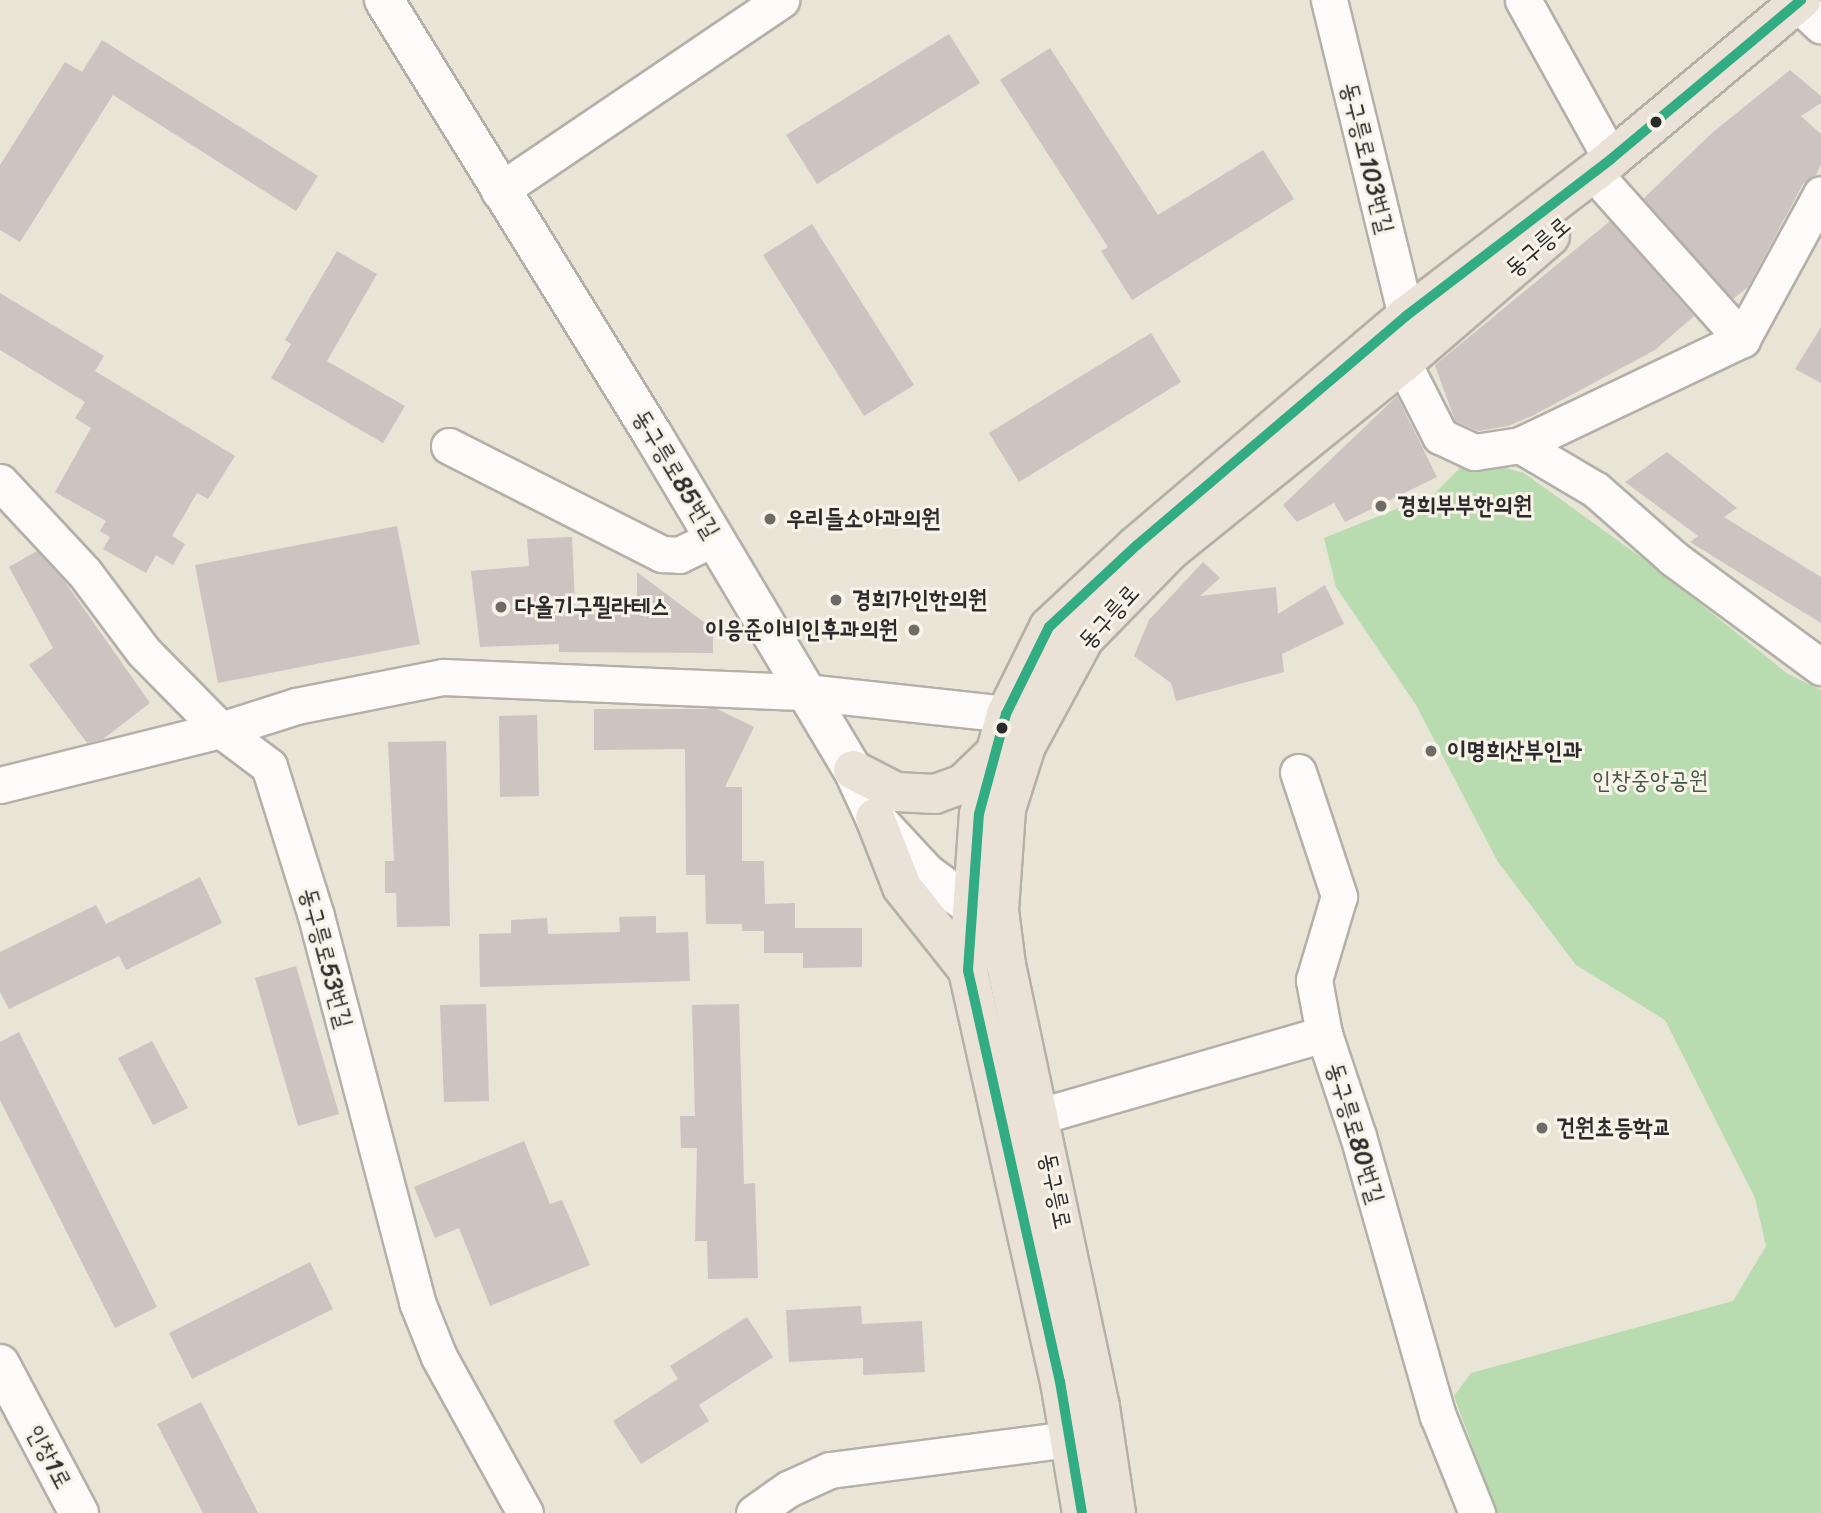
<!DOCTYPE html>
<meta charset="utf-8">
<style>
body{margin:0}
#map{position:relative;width:1821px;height:1513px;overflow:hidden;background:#e8e4d6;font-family:Sriracha,"Poor Story",sans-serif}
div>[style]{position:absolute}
.green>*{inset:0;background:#b8dcaf}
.building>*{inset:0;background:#cdc3c1}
.roads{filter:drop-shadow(2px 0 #b3b0a8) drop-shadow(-2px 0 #b3b0a8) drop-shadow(0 2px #b3b0a8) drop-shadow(0 -2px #b3b0a8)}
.minor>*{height:35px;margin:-17.5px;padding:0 17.5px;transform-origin:17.5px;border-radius:17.5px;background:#fcfbf9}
.tertiary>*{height:38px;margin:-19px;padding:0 19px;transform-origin:19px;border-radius:19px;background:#fcfbf9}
.primary>*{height:38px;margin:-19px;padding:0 19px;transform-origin:19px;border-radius:19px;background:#ebe2d7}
.bus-1>*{height:10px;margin:-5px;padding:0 5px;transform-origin:5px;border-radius:5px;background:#31ac83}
.dots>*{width:19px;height:19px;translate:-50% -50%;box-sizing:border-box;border:4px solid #f7f3e8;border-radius:50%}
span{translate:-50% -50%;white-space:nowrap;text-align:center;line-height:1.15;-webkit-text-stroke:6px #f7f3e8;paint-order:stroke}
.street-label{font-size:24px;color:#2b2b2b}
.poi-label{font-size:24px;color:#2b2b2b;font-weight:700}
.left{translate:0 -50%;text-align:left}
.right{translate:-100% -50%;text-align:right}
.park-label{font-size:24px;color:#445644}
</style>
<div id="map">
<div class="green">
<div style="clip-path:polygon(1470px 458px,1524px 473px,1649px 563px,1788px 674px,1821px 690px,1821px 1513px,1497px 1513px,1454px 1396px,1471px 1373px,1733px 1301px,1766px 1246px,1755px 1198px,1665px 1020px,1576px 965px,1498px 862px,1416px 705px,1336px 587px,1324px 538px,1434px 494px)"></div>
</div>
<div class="building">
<div style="clip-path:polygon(949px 34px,980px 83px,817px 184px,786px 135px)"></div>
<div style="clip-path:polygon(102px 40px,318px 176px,296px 211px,113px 95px,20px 242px,0 230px,0 165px,65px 62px,82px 72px)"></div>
<div style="clip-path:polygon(1050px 48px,1158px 215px,1263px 150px,1294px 199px,1132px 300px,1101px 251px,1108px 247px,1000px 80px)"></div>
<div style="clip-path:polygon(1790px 70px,1821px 96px,1821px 103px,1801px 116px,1821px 134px,1821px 164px,1816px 175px,1803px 184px,1748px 287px,1733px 299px,1643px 199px,1712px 133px)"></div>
<div style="clip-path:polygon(1610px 221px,1694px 316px,1655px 350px,1532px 416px,1508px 426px,1478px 431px,1455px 421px,1435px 365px)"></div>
<div style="clip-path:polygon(812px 224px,914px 385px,864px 416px,763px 255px)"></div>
<div style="clip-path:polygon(337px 251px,377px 274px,327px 361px,405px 406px,383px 443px,271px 378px,291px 344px,285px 340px)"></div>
<div style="clip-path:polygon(0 293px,104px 356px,95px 371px,235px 456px,208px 499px,197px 493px,172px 536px,185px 544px,173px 565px,156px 555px,146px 573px,103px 549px,110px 537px,100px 531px,106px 521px,55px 492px,91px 428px,75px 418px,85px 402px,0 350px)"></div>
<div style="clip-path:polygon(1821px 327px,1821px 383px,1795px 369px)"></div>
<div style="clip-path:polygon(1151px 333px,1181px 382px,1019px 482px,989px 433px)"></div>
<div style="clip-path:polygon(1397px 396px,1437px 477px,1345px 522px,1334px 503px,1297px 522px,1283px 505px)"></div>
<div style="clip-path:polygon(1667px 452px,1737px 508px,1724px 517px,1821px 577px,1821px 623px,1690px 542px,1698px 536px,1625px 482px)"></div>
<div style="clip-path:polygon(397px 526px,420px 644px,218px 683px,195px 565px)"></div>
<div style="clip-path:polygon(572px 537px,575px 605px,637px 605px,637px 572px,713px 629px,713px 653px,559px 652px,559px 644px,480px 647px,471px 571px,529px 566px,527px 539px)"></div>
<div style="clip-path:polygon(37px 551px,63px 579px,150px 703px,103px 739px,87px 743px,29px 665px,53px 648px,9px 567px)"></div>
<div style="clip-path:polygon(1203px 562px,1220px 578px,1200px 596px,1276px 587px,1278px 614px,1325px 585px,1344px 624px,1282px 654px,1284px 672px,1176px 701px,1171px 683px,1134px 656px,1149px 620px)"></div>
<div style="clip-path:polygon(594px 709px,717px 709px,754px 727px,725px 787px,742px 787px,742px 861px,764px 861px,765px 904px,795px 903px,795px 928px,862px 928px,862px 967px,803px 968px,803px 953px,764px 953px,764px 931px,742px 931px,742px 924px,706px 924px,705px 875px,686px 875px,685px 749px,594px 750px)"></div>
<div style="clip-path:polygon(537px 715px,539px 796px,500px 797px,499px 716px)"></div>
<div style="clip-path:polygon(446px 741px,450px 926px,397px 927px,396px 893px,385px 893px,385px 861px,394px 861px,388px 742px)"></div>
<div style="clip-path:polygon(200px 877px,222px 923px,126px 970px,119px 956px,9px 1009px,0 992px,0 952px,96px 905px,106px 924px)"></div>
<div style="clip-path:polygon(656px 916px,656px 933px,688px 932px,690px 981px,480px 987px,479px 934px,511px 933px,511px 920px,547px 918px,548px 934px,620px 932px,619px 917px)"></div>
<div style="clip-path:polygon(296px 966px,339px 1114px,298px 1126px,255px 978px)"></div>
<div style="clip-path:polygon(486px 1004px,489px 1101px,444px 1102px,440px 1005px)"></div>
<div style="clip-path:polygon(739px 1004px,744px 1184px,755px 1183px,758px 1278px,708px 1279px,707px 1241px,695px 1241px,697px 1148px,681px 1148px,680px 1116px,695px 1116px,692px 1005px)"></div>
<div style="clip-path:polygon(19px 1032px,157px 1307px,115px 1328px,0 1100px,0 1042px)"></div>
<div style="clip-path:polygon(152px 1041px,188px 1108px,153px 1125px,118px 1058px)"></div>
<div style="clip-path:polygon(524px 1141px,550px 1204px,562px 1200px,590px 1265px,490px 1306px,459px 1228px,435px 1238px,414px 1187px)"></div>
<div style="clip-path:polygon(310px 1262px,333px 1309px,192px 1379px,169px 1333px)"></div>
<div style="clip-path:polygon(861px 1306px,862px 1324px,922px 1321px,925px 1372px,863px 1375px,863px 1358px,789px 1362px,786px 1310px)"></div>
<div style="clip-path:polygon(747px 1317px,773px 1357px,699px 1405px,709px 1421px,641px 1464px,613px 1421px,678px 1379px,670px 1366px)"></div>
<div style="clip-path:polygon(201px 1402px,258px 1513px,203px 1513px,157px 1424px)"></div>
</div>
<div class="roads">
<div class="minor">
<div style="left:1329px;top:0;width:325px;rotate:76.3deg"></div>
<div style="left:1523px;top:0;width:182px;rotate:61deg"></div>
<div style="left:1797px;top:3px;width:33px;rotate:43deg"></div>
<div style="left:1607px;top:188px;width:203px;rotate:48.2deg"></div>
<div style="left:499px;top:191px;width:341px;rotate:-34.1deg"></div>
<div style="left:1403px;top:363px;width:82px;rotate:63.1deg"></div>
<div style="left:1440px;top:436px;width:38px;rotate:25deg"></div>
<div style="left:1475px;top:452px;width:46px;rotate:-8.8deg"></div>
<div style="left:1520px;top:445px;width:246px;rotate:-25.5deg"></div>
<div style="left:1742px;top:339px;width:165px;rotate:-61.4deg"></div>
<div style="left:1520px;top:445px;width:88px;rotate:30.6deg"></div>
<div style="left:1596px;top:490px;width:103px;rotate:41.4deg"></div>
<div style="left:1673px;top:558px;width:184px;rotate:36.4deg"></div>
<div style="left:449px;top:446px;width:239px;rotate:26.9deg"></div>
<div style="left:662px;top:554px;width:17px;rotate:3deg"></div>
<div style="left:679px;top:555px;width:39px;rotate:-26deg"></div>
<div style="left:0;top:482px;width:123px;rotate:47deg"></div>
<div style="left:84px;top:572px;width:99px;rotate:53.2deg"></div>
<div style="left:143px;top:651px;width:111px;rotate:45.4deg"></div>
<div style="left:221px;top:730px;width:60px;rotate:36.9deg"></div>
<div style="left:269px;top:766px;width:157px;rotate:72.6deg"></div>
<div style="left:316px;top:916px;width:399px;rotate:75.3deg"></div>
<div style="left:417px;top:1302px;width:59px;rotate:68.2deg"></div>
<div style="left:439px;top:1357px;width:178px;rotate:61.1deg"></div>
<div style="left:1298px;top:772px;width:131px;rotate:71.7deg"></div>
<div style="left:1339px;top:896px;width:88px;rotate:106.6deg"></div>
<div style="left:1314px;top:980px;width:55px;rotate:79.5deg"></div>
<div style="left:0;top:785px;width:228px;rotate:-14deg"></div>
<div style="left:221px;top:730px;width:79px;rotate:-17.7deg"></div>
<div style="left:296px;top:706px;width:150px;rotate:-11.2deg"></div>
<div style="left:443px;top:677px;width:362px;rotate:2.4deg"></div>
<div style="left:805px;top:692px;width:202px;rotate:6.2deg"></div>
<div style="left:1040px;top:1116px;width:296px;rotate:-16.1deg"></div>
<div style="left:1324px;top:1034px;width:108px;rotate:71.6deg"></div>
<div style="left:1358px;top:1136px;width:291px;rotate:74.1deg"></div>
<div style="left:1438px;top:1416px;width:105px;rotate:68.1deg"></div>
<div style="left:754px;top:1513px;width:42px;rotate:-35.2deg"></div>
<div style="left:788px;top:1489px;width:46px;rotate:-24.3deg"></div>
<div style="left:830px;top:1470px;width:242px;rotate:-7.4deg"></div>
</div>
<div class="tertiary">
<div style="left:384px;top:0;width:511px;rotate:58.27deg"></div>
<div style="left:653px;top:435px;width:390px;rotate:59.2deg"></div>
<div style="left:853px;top:770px;width:53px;rotate:65.4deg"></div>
<div style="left:875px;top:818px;width:75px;rotate:47.2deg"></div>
<div style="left:926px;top:873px;width:56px;rotate:36.3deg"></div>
<div style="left:971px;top:906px;width:28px;rotate:8deg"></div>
<div style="left:0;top:1364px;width:169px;rotate:62.1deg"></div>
</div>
<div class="primary">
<div style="left:853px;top:770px;width:48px;rotate:27.1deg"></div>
<div style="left:896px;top:792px;width:39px;rotate:3deg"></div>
<div style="left:935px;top:794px;width:30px;rotate:-20deg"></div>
<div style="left:963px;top:784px;width:43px;rotate:-44.1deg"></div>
<div style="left:875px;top:818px;width:74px;rotate:68.6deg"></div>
<div style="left:902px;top:887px;width:106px;rotate:51.5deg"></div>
<div style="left:1082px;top:1513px;width:133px;rotate:-99.5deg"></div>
<div style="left:1060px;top:1382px;width:422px;rotate:-102.6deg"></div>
<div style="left:968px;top:970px;width:156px;rotate:-86deg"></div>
<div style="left:979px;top:814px;width:104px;rotate:-74.9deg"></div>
<div style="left:1006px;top:714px;width:97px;rotate:-63.7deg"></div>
<div style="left:1049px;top:627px;width:120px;rotate:-43deg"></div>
<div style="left:1137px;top:545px;width:353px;rotate:-40.4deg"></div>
<div style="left:1406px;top:316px;width:258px;rotate:-37.4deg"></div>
<div style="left:1611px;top:159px;width:248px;rotate:-39.9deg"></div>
<div style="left:1116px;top:1513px;width:107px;rotate:-98.6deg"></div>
<div style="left:1100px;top:1407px;width:452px;rotate:-102deg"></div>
<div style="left:1006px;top:965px;width:55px;rotate:-97.3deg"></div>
<div style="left:999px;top:910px;width:101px;rotate:-86deg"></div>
<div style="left:1006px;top:809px;width:66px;rotate:-72.4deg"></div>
<div style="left:1026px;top:746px;width:122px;rotate:-61.5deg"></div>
<div style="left:1084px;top:639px;width:124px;rotate:-45.7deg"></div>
<div style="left:1171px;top:550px;width:298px;rotate:-38.9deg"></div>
<div style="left:1403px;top:363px;width:194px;rotate:-40.8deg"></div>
</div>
</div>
<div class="bus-1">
<div style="left:1082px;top:1513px;width:133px;rotate:-99.5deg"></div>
<div style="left:1060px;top:1382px;width:422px;rotate:-102.6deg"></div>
<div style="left:968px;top:970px;width:156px;rotate:-86deg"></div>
<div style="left:979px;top:814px;width:104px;rotate:-74.9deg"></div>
<div style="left:1006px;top:714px;width:97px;rotate:-63.7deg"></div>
<div style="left:1049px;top:627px;width:120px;rotate:-43deg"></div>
<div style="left:1137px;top:545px;width:353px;rotate:-40.4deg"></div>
<div style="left:1406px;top:316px;width:258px;rotate:-37.4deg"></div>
<div style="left:1611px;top:159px;width:248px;rotate:-39.9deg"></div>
</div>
<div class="dots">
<div style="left:1656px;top:122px;background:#2b2b2b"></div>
<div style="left:1381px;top:506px;background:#6d6c67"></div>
<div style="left:770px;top:519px;background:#6d6c67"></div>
<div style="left:836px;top:600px;background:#6d6c67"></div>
<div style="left:501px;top:607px;background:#6d6c67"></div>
<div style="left:914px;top:630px;background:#6d6c67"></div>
<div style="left:1002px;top:728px;background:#2b2b2b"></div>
<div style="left:1431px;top:751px;background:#6d6c67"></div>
<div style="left:1542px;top:1128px;background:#6d6c67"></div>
</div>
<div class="street-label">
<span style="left:1367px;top:158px;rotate:76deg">동구릉로103번길</span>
<span style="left:1538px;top:247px;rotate:-41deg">동구릉로</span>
<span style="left:676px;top:474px;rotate:59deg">동구릉로85번길</span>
<span style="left:1109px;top:617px;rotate:-48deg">동구릉로</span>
<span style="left:326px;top:958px;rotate:75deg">동구릉로53번길</span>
<span style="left:1355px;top:1133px;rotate:73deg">동구릉로80번길</span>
<span style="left:1055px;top:1191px;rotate:78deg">동구릉로</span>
<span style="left:49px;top:1457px;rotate:62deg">인창1로</span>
</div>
<div class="poi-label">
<span class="left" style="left:1397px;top:506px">경희부부한의원</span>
<span class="left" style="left:786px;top:519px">우리들소아과의원</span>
<span class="left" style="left:852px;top:600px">경희가인한의원</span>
<span class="left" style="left:515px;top:607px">다올기구필라테스</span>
<span class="right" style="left:898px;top:630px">이응준이비인후과의원</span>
<span class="left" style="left:1447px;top:751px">이명희산부인과</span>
<span class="left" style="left:1556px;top:1128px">건원초등학교</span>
</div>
<div class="park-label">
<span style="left:1650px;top:781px">인창중앙공원</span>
</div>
</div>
